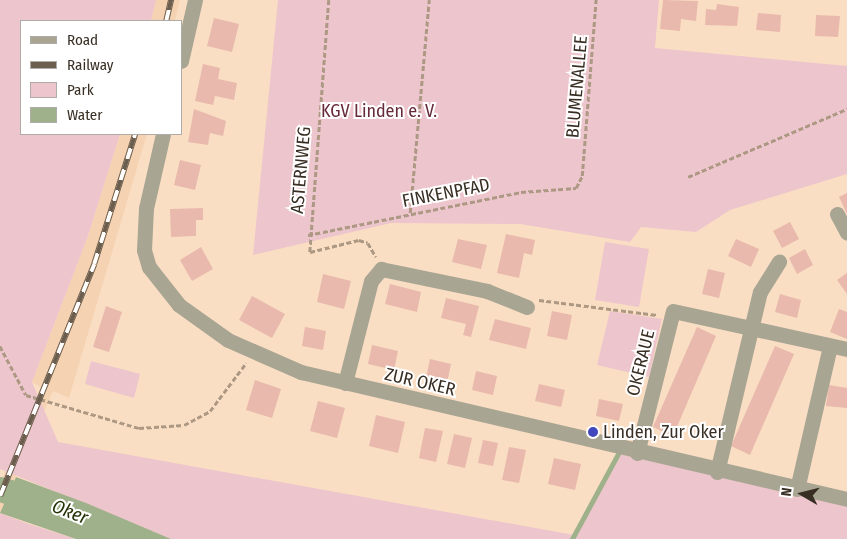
<!DOCTYPE html>
<style>
body{margin:0}
#map{position:relative;width:847px;height:539px;overflow:hidden;background:#fadec3;font-family:"Fira Sans Condensed",sans-serif}
div>[style]{position:absolute}
.built>*{inset:0;background:#f5d3b2}
.green>*{inset:0;background:#edc5cc}
.water>*{inset:0;background:#9fb18a}
.stream>*{height:4.5px;margin:-2.25px;padding:0 2.25px;transform-origin:2.25px;border-radius:2.25px;background:#9fb18a}
.river>*{height:25px;margin:-12.5px;padding:0 12.5px;transform-origin:12.5px;border-radius:12.5px;background:#9fb18a}
.building>*{inset:0;background:#e8b9ac}
.path>*{height:2.5px;margin-top:-1.25px;transform-origin:0;background:repeating-linear-gradient(90deg,#ad9883 0 5px,transparent 0 7.5px)}
.minor>*{height:15px;margin:-7.5px;padding:0 7.5px;transform-origin:7.5px;border-radius:7.5px;background:#a9a593}
.rail>*{height:5.5px;margin-top:-2.75px;transform-origin:0;background:repeating-linear-gradient(90deg,#fff 0 11px,#6c5e4e 0 22px);box-sizing:border-box;border-block:1px solid #6c5e4e}
.dots>*{width:14px;height:14px;translate:-50% -50%;box-sizing:border-box;border:2px solid #fff;border-radius:50%}
span{translate:-50% -50%;white-space:nowrap;text-align:center;line-height:1.15;-webkit-text-stroke:4px #fff;paint-order:stroke}
.street-label{font-size:18px;color:#382e23}
.park-label{font-size:18px;color:#662a39}
.poi-label{font-size:18px;color:#382e23}
.left{translate:0 -50%;text-align:left}
.water-label{font-size:19px;color:#243407;font-style:italic}
.legend{position:absolute;left:20px;top:20px;width:162px;height:115px;box-sizing:border-box;background:#fff;border:1px solid #afaba7;margin:0;padding:6px 9px;list-style:none;font-size:15px;color:#382e23}
.legend li{display:flex;align-items:center;gap:10px;height:25px}
.legend b{width:25px;border:1px solid #afaba7}
.north{position:absolute;left:777px;top:469px;width:50px;height:50px;-webkit-text-stroke:4px #fff;paint-order:stroke;rotate:278deg;font-size:14px;font-weight:700;line-height:20px;text-align:center;color:#382e23}
.north::after{content:'';display:block;margin:auto;width:18px;height:22px;background:#382e23;clip-path:polygon(50% 0,100% 100%,50% 72%,0 100%)}
</style>
<div id="map">
<div class="built">
<div style="clip-path:polygon(156px 0,180px 0,175px 21px,151px 21px)"></div>
<div style="clip-path:polygon(120px 134px,147px 134px,69px 398px,53px 391px,0 513px,0 484px,41px 387px,32px 382px,88px 236px)"></div>
</div>
<div class="green">
<div style="clip-path:polygon(0 0,156px 0,151px 21px,21px 21px,21px 134px,120px 134px,88px 236px,32px 382px,58px 442px,574px 535px,618px 454px,847px 504px,847px 539px,171px 539px,0 469px)"></div>
<div style="clip-path:polygon(278px 0,659px 0,655px 48px,847px 66px,847px 174px,730px 210px,696px 232px,641px 227px,630px 242px,520px 224px,391px 223px,253px 255px)"></div>
<div style="clip-path:polygon(605px 242px,649px 249px,639px 307px,595px 300px)"></div>
<div style="clip-path:polygon(610px 311px,662px 319px,649px 377px,597px 365px)"></div>
<div style="clip-path:polygon(91px 361px,140px 374px,134px 398px,85px 384px)"></div>
<div style="clip-path:polygon(0 513px,29px 524px,76px 539px,0 539px)"></div>
</div>
<div class="water">
<div style="clip-path:polygon(16px 477px,86px 503px,171px 539px,76px 539px,0 513px)"></div>
</div>
<div class="stream">
<div style="left:572px;top:539px;width:97px;rotate:-61.6deg"></div>
</div>
<div class="river">
<div style="left:0;top:489px;width:45px;rotate:16.8deg"></div>
</div>
<div class="building">
<div style="clip-path:polygon(663px 0,698px 1px,696px 21px,681px 19px,680px 31px,660px 29px)"></div>
<div style="clip-path:polygon(717px 4px,739px 7px,737px 26px,705px 25px,706px 9px,716px 10px)"></div>
<div style="clip-path:polygon(758px 13px,781px 15px,780px 32px,756px 30px)"></div>
<div style="clip-path:polygon(816px 15px,840px 16px,838px 37px,815px 36px)"></div>
<div style="clip-path:polygon(214px 18px,239px 24px,232px 52px,207px 46px)"></div>
<div style="clip-path:polygon(203px 64px,220px 68px,218px 79px,237px 83px,234px 100px,215px 96px,213px 105px,195px 101px)"></div>
<div style="clip-path:polygon(194px 109px,226px 121px,223px 136px,210px 133px,208px 145px,188px 142px)"></div>
<div style="clip-path:polygon(180px 160px,201px 165px,195px 190px,174px 185px)"></div>
<div style="clip-path:polygon(847px 193px,847px 214px,839px 197px)"></div>
<div style="clip-path:polygon(203px 208px,203px 220px,196px 220px,196px 236px,171px 237px,170px 209px)"></div>
<div style="clip-path:polygon(790px 222px,799px 239px,782px 248px,773px 231px)"></div>
<div style="clip-path:polygon(506px 234px,535px 240px,532px 255px,524px 253px,519px 278px,497px 273px)"></div>
<div style="clip-path:polygon(458px 239px,487px 245px,481px 269px,452px 262px)"></div>
<div style="clip-path:polygon(736px 239px,759px 249px,751px 267px,728px 256px)"></div>
<div style="clip-path:polygon(201px 247px,213px 269px,192px 281px,180px 260px)"></div>
<div style="clip-path:polygon(805px 249px,813px 265px,797px 274px,789px 258px)"></div>
<div style="clip-path:polygon(708px 269px,725px 273px,719px 298px,702px 294px)"></div>
<div style="clip-path:polygon(847px 273px,847px 294px,837px 280px)"></div>
<div style="clip-path:polygon(323px 274px,351px 281px,344px 309px,317px 302px)"></div>
<div style="clip-path:polygon(390px 284px,421px 292px,417px 312px,385px 304px)"></div>
<div style="clip-path:polygon(780px 294px,801px 300px,797px 318px,775px 312px)"></div>
<div style="clip-path:polygon(252px 296px,285px 314px,272px 338px,239px 320px)"></div>
<div style="clip-path:polygon(446px 298px,479px 306px,471px 337px,463px 335px,466px 324px,441px 318px)"></div>
<div style="clip-path:polygon(106px 306px,122px 312px,109px 352px,93px 347px)"></div>
<div style="clip-path:polygon(839px 309px,847px 312px,847px 339px,830px 332px)"></div>
<div style="clip-path:polygon(552px 311px,572px 315px,567px 340px,547px 336px)"></div>
<div style="clip-path:polygon(495px 319px,531px 328px,526px 349px,489px 340px)"></div>
<div style="clip-path:polygon(305px 327px,326px 331px,323px 350px,302px 346px)"></div>
<div style="clip-path:polygon(697px 327px,716px 336px,673px 436px,653px 427px)"></div>
<div style="clip-path:polygon(372px 345px,398px 351px,394px 370px,368px 364px)"></div>
<div style="clip-path:polygon(775px 346px,794px 354px,750px 455px,731px 446px)"></div>
<div style="clip-path:polygon(430px 359px,451px 364px,447px 383px,426px 378px)"></div>
<div style="clip-path:polygon(476px 371px,497px 376px,493px 395px,472px 390px)"></div>
<div style="clip-path:polygon(255px 380px,281px 389px,272px 418px,246px 410px)"></div>
<div style="clip-path:polygon(539px 384px,565px 390px,561px 407px,535px 401px)"></div>
<div style="clip-path:polygon(829px 385px,847px 388px,847px 408px,826px 406px)"></div>
<div style="clip-path:polygon(599px 399px,623px 404px,619px 421px,596px 416px)"></div>
<div style="clip-path:polygon(318px 401px,345px 408px,337px 438px,310px 431px)"></div>
<div style="clip-path:polygon(376px 415px,405px 422px,398px 453px,369px 446px)"></div>
<div style="clip-path:polygon(425px 428px,443px 431px,436px 462px,419px 458px)"></div>
<div style="clip-path:polygon(454px 434px,472px 438px,465px 468px,447px 464px)"></div>
<div style="clip-path:polygon(483px 440px,498px 443px,493px 466px,478px 463px)"></div>
<div style="clip-path:polygon(509px 447px,526px 450px,519px 483px,502px 480px)"></div>
<div style="clip-path:polygon(554px 458px,581px 464px,575px 490px,548px 484px)"></div>
</div>
<div class="path">
<div style="left:329px;top:0;width:253px;rotate:94.3deg"></div>
<div style="left:310px;top:252px;width:50px;rotate:-13.8deg"></div>
<div style="left:359px;top:240px;width:9px;rotate:18deg"></div>
<div style="left:368px;top:243px;width:16px;rotate:60deg"></div>
<div style="left:688px;top:177px;width:173px;rotate:-23.2deg"></div>
<div style="left:410px;top:213px;width:214px;rotate:-84.9deg"></div>
<div style="left:308px;top:235px;width:217px;rotate:-11.4deg"></div>
<div style="left:521px;top:192px;width:55px;rotate:-4.2deg"></div>
<div style="left:576px;top:188px;width:13px;rotate:-63deg"></div>
<div style="left:582px;top:176px;width:177px;rotate:-85.5deg"></div>
<div style="left:539px;top:300px;width:119px;rotate:7.2deg"></div>
<div style="left:0;top:346px;width:55px;rotate:62deg"></div>
<div style="left:26px;top:395px;width:118px;rotate:16.3deg"></div>
<div style="left:139px;top:428px;width:45px;rotate:-3.8deg"></div>
<div style="left:184px;top:425px;width:30px;rotate:-28deg"></div>
<div style="left:210px;top:411px;width:60px;rotate:-53.1deg"></div>
</div>
<div class="minor">
<div style="left:181px;top:61px;width:63px;rotate:-77.1deg"></div>
<div style="left:163px;top:134px;width:76px;rotate:102.9deg"></div>
<div style="left:146px;top:208px;width:42px;rotate:92.7deg"></div>
<div style="left:144px;top:250px;width:18px;rotate:74deg"></div>
<div style="left:149px;top:267px;width:48px;rotate:51.7deg"></div>
<div style="left:179px;top:305px;width:60px;rotate:35.5deg"></div>
<div style="left:228px;top:340px;width:80px;rotate:23.7deg"></div>
<div style="left:301px;top:372px;width:561px;rotate:13.09deg"></div>
<div style="left:837px;top:214px;width:21px;rotate:62deg"></div>
<div style="left:345px;top:383px;width:105px;rotate:-75.7deg"></div>
<div style="left:371px;top:281px;width:16px;rotate:-50deg"></div>
<div style="left:381px;top:269px;width:108px;rotate:11.7deg"></div>
<div style="left:487px;top:291px;width:43px;rotate:21.8deg"></div>
<div style="left:637px;top:453px;width:146px;rotate:-75.8deg"></div>
<div style="left:673px;top:311px;width:178px;rotate:12.3deg"></div>
<div style="left:717px;top:472px;width:185px;rotate:-76.6deg"></div>
<div style="left:760px;top:292px;width:36px;rotate:-58deg"></div>
<div style="left:797px;top:489px;width:147px;rotate:-77deg"></div>
</div>
<div class="rail">
<div style="left:166px;top:21px;width:22px;rotate:-77deg"></div>
<div style="left:0;top:496px;width:250px;rotate:-67.9deg"></div>
<div style="left:94px;top:264px;width:136px;rotate:-72.5deg"></div>
</div>
<div class="dots">
<div style="left:593px;top:432px;background:#4147bc"></div>
</div>
<div class="street-label">
<span style="left:577px;top:87px;rotate:-85deg">BLUMENALLEE</span>
<span style="left:301px;top:170px;rotate:-85deg">ASTERNWEG</span>
<span style="left:446px;top:193px;rotate:-11deg">FINKENPFAD</span>
<span style="left:641px;top:363px;rotate:-76deg">OKERAUE</span>
<span style="left:420px;top:382px;rotate:13deg">ZUR OKER</span>
</div>
<div class="park-label">
<span style="left:379px;top:111px">KGV Linden e. V.</span>
</div>
<div class="poi-label">
<span class="left" style="left:603px;top:432px">Linden, Zur Oker</span>
</div>
<div class="water-label">
<span style="left:70px;top:512px;rotate:21deg">Oker</span>
</div>
<ul class="legend">
<li><b style="height:6px;background:#a9a593"></b>Road</li>
<li><b style="height:6px;background:#6c5e4e"></b>Railway</li>
<li><b style="height:14px;background:#edc5cc"></b>Park</li>
<li><b style="height:14px;background:#9fb18a"></b>Water</li>
</ul>
<div class="north">N</div>
</div>
